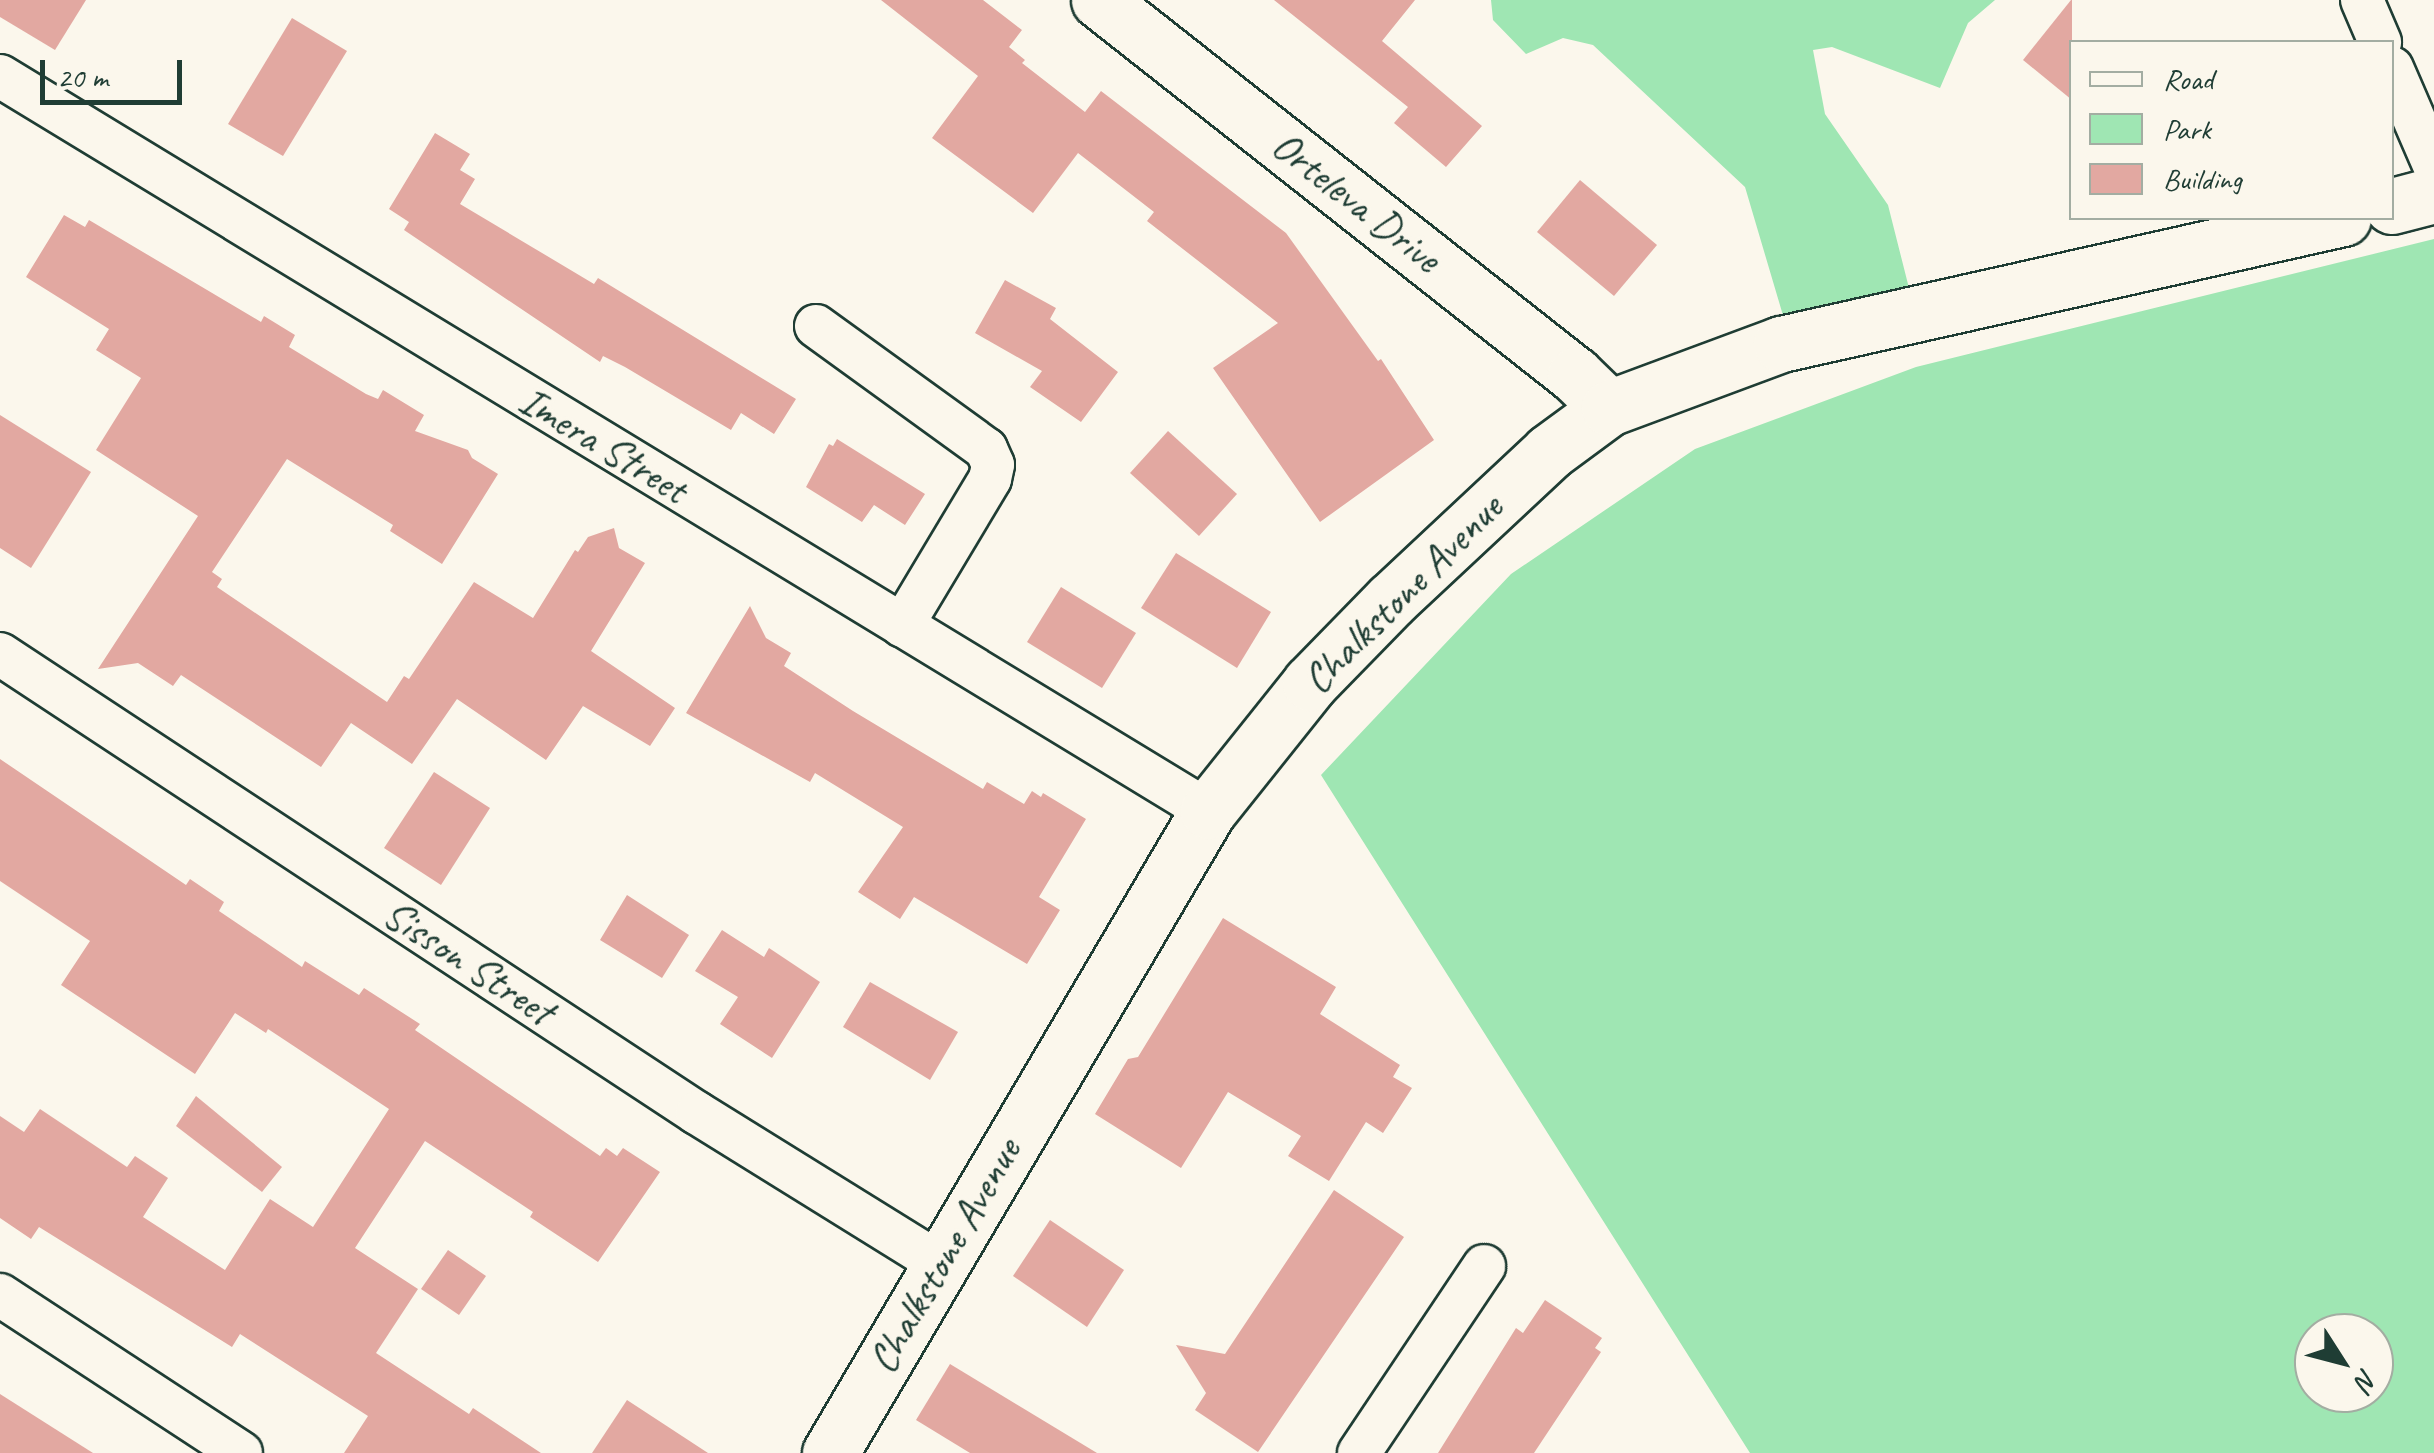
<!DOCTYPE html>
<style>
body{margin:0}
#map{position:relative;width:2434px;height:1453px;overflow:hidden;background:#fbf7ec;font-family:Caveat,sans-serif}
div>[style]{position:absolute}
.green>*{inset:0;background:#9fe6b3}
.building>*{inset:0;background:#e2a8a1}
.roads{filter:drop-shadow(2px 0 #1f3d34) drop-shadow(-2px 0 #1f3d34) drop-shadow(0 2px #1f3d34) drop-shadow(0 -2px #1f3d34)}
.minor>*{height:42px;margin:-21px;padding:0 21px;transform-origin:21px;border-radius:21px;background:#fbf7ec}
.tertiary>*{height:55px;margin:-27.5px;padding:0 27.5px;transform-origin:27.5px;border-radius:27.5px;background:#fbf7ec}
.secondary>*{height:55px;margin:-27.5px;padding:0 27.5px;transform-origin:27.5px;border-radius:27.5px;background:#fbf7ec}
span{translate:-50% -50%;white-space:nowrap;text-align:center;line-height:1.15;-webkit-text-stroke:8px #fbf7ec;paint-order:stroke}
.street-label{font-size:42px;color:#1f3d34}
.legend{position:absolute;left:2069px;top:40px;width:325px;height:180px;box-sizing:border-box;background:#fbf7ec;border:2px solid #a3ada2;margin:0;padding:12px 18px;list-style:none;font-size:30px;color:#1f3d34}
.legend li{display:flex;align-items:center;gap:20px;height:50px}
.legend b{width:50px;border:2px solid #a3ada2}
.north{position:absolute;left:2294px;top:1313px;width:100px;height:100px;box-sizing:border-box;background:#fbf7ec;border:2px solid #a3ada2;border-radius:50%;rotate:126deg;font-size:28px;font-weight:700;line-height:40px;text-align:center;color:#1f3d34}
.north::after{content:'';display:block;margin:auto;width:35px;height:45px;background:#1f3d34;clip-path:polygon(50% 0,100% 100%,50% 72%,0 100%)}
.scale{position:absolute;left:40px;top:60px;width:142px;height:45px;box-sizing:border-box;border:5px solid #1f3d34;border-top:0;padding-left:12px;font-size:30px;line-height:35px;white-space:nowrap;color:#1f3d34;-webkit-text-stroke:8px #fbf7ec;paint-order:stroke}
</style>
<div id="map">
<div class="green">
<div style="clip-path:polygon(1491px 0,1995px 0,1968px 23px,1940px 88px,1832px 47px,1813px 50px,1825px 114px,1888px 205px,1911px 296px,1787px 329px,1745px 187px,1593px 45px,1563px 38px,1526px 54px,1493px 20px)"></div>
<div style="clip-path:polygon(evenodd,2434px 239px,2434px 1453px,1750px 1453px,1321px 775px,1511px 574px,1695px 449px,1916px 367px,2434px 239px,2374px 1333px,2374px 1393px,2314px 1393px,2314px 1333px,2374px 1333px)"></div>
</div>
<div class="building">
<div style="clip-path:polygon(0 0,86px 0,55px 50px,0 17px)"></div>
<div style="clip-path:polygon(881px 0,983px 0,1022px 30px,1009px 47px,1025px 60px,1022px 63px,1085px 112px,1101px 91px,1286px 233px,1378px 361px,1381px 359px,1434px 440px,1320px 522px,1213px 368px,1278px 323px,1147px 221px,1154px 212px,1078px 153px,1033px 213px,932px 138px,978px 76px)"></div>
<div style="clip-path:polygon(1274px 0,1415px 0,1382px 41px,1482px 126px,1446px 167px,1394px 123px,1408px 107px)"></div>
<div style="clip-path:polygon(2071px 0,2072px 0,2072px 100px,2023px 60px)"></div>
<div style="clip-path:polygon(292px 18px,347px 51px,283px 156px,228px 124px)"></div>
<div style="clip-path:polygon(435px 133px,470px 154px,460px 170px,475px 179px,460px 204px,594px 284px,598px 278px,796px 399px,774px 434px,741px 413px,731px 430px,625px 367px,603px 356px,600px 362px,404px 230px,409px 222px,389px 209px)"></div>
<div style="clip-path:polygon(1580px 180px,1657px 245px,1614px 296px,1537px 232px)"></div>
<div style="clip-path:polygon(64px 215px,85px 227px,89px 220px,261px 322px,264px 316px,295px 335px,289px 347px,366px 394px,378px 399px,383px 390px,424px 415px,415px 431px,468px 450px,472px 458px,498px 474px,442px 564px,390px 531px,393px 525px,287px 459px,212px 572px,222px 579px,217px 587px,387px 702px,404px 676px,409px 679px,474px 582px,533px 618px,575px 550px,578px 552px,588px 537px,614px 528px,619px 548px,645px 563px,591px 651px,675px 708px,650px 746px,583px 706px,546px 760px,457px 699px,412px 764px,351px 723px,321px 767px,181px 675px,173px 686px,138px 663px,98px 669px,198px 516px,96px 450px,141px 378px,96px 350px,109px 329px,26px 277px)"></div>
<div style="clip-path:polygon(1005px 280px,1056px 308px,1050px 319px,1118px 372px,1081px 422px,1030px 387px,1042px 371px,975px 333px)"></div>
<div style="clip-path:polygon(0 415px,91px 472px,31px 568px,0 548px)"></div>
<div style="clip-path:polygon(1168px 431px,1237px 494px,1199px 536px,1130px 473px)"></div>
<div style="clip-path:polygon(837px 439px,925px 494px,905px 525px,874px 505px,862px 522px,806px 487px,829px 444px,833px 446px)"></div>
<div style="clip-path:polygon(1176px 553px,1271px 612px,1237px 668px,1141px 608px)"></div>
<div style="clip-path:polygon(1061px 587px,1136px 633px,1102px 688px,1027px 642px)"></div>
<div style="clip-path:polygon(750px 606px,766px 638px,791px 653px,784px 666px,853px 711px,983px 789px,987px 782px,1024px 804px,1032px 791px,1041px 797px,1043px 793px,1086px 819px,1039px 897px,1060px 910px,1027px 964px,914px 897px,900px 919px,858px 892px,903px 827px,815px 773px,810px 782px,686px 713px)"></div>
<div style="clip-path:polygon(0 759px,186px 885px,190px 879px,224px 902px,219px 911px,302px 967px,305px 961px,359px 995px,364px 988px,420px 1024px,415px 1030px,600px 1156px,606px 1148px,617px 1156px,623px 1148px,660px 1172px,598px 1262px,530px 1217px,533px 1212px,425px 1141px,355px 1248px,418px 1289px,376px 1353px,469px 1414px,473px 1408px,541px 1453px,344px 1453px,368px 1416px,240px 1334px,232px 1347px,39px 1227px,31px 1239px,0 1218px,0 1116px,24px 1132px,40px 1109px,127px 1167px,135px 1156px,168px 1178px,143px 1217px,225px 1270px,270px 1199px,313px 1227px,389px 1109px,268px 1029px,266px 1033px,235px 1013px,195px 1074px,61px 985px,90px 941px,0 881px)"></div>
<div style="clip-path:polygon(434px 772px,490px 808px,441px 885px,384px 848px)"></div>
<div style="clip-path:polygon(627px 895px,689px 935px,662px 978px,600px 940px)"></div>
<div style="clip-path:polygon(1223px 918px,1336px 987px,1320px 1014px,1400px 1065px,1393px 1077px,1412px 1088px,1383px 1133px,1366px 1122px,1329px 1181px,1288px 1156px,1301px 1136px,1228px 1092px,1181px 1168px,1095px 1114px,1128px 1059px,1138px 1057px)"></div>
<div style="clip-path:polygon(722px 930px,764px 957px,769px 948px,820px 982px,772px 1058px,720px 1024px,738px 997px,695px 971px)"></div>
<div style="clip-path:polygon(870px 982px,958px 1032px,930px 1080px,843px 1027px)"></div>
<div style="clip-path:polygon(196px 1096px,282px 1167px,262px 1192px,176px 1126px)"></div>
<div style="clip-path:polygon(1334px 1190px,1404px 1237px,1258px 1452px,1195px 1410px,1206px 1393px,1176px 1345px,1225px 1354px)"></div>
<div style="clip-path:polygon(1050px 1220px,1124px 1270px,1087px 1327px,1013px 1276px)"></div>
<div style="clip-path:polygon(448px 1250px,486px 1276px,459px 1315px,421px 1289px)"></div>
<div style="clip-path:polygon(1545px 1300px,1602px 1338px,1595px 1348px,1601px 1352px,1534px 1453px,1438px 1453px,1516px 1328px,1523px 1333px)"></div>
<div style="clip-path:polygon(950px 1364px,1097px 1453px,970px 1453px,916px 1420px)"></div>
<div style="clip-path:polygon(0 1394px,93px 1453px,0 1453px)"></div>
<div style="clip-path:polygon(627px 1400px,708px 1453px,592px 1453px)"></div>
</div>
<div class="roads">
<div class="minor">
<div style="left:2362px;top:0;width:46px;rotate:66.8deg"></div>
<div style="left:2392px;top:68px;width:106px;rotate:66.6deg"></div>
<div style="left:0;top:76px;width:1414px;rotate:31.32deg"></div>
<div style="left:816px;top:326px;width:210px;rotate:35.9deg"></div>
<div style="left:986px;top:449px;width:17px;rotate:66deg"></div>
<div style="left:993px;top:465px;width:14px;rotate:102deg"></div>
<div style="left:990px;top:479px;width:171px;rotate:120.9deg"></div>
<div style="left:0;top:654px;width:835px;rotate:33.37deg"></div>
<div style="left:697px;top:1113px;width:287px;rotate:31.8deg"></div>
<div style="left:0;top:1295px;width:288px;rotate:33.2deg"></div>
<div style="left:1359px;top:1453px;width:225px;rotate:-56.2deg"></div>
</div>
<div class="tertiary">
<div style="left:1099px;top:0;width:606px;rotate:38.23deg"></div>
<div style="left:1575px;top:375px;width:47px;rotate:44.1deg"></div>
</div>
<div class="secondary">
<div style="left:2392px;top:206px;width:43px;rotate:-14.7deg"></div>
<div style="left:830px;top:1453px;width:745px;rotate:-59.51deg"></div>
<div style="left:1208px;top:811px;width:164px;rotate:-51.4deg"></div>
<div style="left:1310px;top:683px;width:115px;rotate:-45.7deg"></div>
<div style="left:1390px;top:601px;width:218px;rotate:-43.1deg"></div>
<div style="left:1549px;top:452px;width:74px;rotate:-36.3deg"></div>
<div style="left:1609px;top:408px;width:184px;rotate:-20.4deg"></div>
<div style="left:1781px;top:344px;width:576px;rotate:-12.64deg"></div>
</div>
</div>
<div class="street-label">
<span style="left:1356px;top:202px;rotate:38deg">Orteleva Drive</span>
<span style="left:603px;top:445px;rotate:31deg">Imera Street</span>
<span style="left:1403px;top:594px;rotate:-45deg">Chalkstone Avenue</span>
<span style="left:468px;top:963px;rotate:33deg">Sisson Street</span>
<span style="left:945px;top:1256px;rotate:-60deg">Chalkstone Avenue</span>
</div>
<ul class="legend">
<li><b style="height:12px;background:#fbf7ec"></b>Road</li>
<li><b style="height:28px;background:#9fe6b3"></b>Park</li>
<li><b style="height:28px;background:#e2a8a1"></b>Building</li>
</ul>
<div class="north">N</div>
<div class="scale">20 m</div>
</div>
